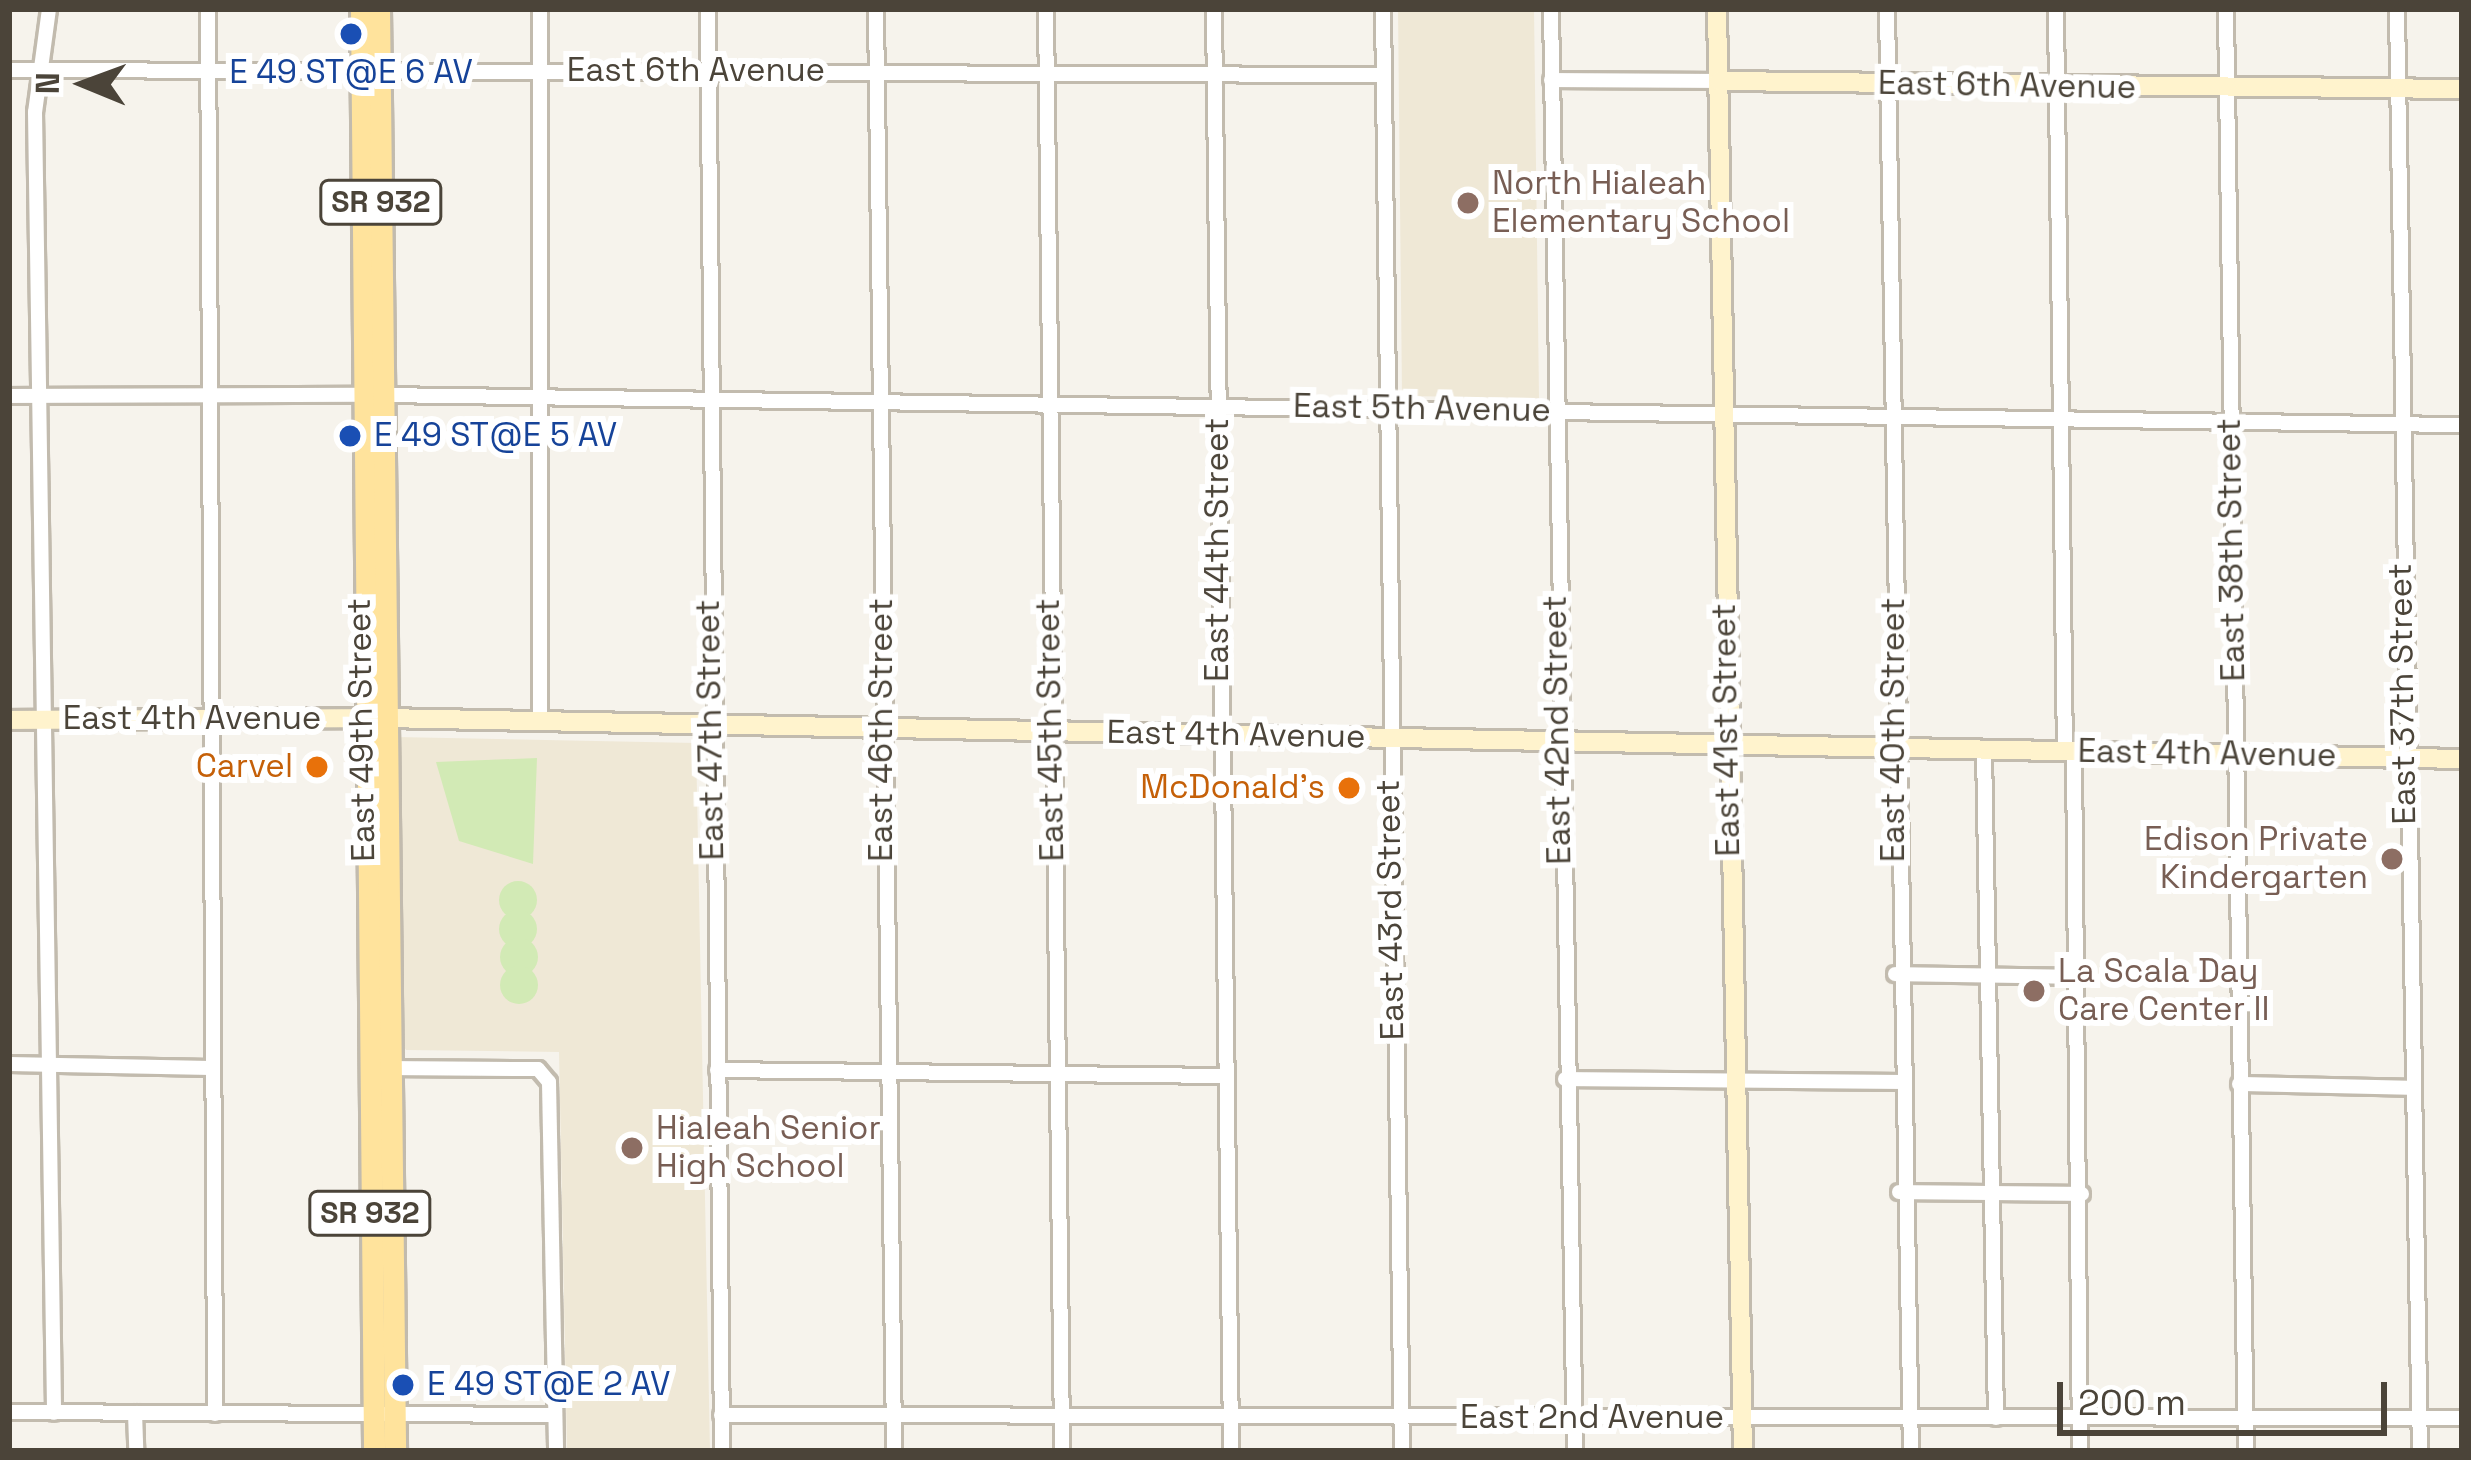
<!DOCTYPE html>
<style>
body{margin:0}
#map{position:relative;width:2471px;height:1460px;overflow:hidden;background:#f6f3ec;font-family:"Space Grotesk",sans-serif}
div>[style]{position:absolute}
.education>*{inset:0;background:#efe8d6}
.green>*{inset:0;background:#d2eab5}
.round{border-radius:50%}
.roads{filter:drop-shadow(3px 0 #c2bbae) drop-shadow(-3px 0 #c2bbae) drop-shadow(0 3px #c2bbae) drop-shadow(0 -3px #c2bbae)}
.street>*{height:14px;margin:-7px;padding:0 7px;transform-origin:7px;border-radius:7px;background:#fff}
.secondary>*{height:18px;margin:-9px;padding:0 9px;transform-origin:9px;border-radius:9px;background:#fff3cd}
.primary>*{height:21px;margin:-10.5px;padding:0 10.5px;transform-origin:10.5px;border-radius:10.5px;background:#ffe39c}
.dots>*{width:33px;height:33px;translate:-50% -50%;box-sizing:border-box;border:6px solid #fff;border-radius:50%}
span{translate:-50% -50%;white-space:nowrap;text-align:center;line-height:1.15;-webkit-text-stroke:12px #fff;paint-order:stroke}
.shield-label span{padding:3px 9px;background:#fff;border:3px solid;border-radius:9px;-webkit-text-stroke-width:0}
.shield-label{font-size:30px;color:#4b4439;font-weight:700}
.street-label{font-size:33px;color:#4b4439}
.transit-label{font-size:33px;color:#164399}
.left{translate:0 -50%;text-align:left}
.education-label{font-size:33px;color:#785e54}
.right{translate:-100% -50%;text-align:right}
.food-label{font-size:33px;color:#c56008}
.frame{position:absolute;inset:0;border:12px solid #4b4439;pointer-events:none}
.north{position:absolute;left:24px;top:24px;width:120px;height:120px;-webkit-text-stroke:9px #fff;paint-order:stroke;rotate:271deg;font-size:33px;font-weight:700;line-height:48px;text-align:center;color:#4b4439}
.north::after{content:'';display:block;margin:auto;width:42px;height:54px;background:#4b4439;clip-path:polygon(50% 0,100% 100%,50% 72%,0 100%)}
.scale{position:absolute;left:2057px;top:1382px;width:330px;height:54px;box-sizing:border-box;border:6px solid #4b4439;border-top:0;padding-left:15px;font-size:36px;line-height:42px;white-space:nowrap;color:#4b4439;-webkit-text-stroke:9px #fff;paint-order:stroke}
</style>
<div id="map">
<div class="education">
<div style="clip-path:polygon(1398px 9px,1534px 9px,1539px 398px,1402px 396px)"></div>
<div style="clip-path:polygon(396px 737px,696px 743px,710px 1451px,567px 1451px,559px 1052px,406px 1050px,399px 1039px)"></div>
</div>
<div class="green">
<div style="clip-path:polygon(537px 758px,533px 864px,459px 841px,436px 762px)"></div>
<div class="round" style="left:499px;top:881px;width:38px;height:38px"></div>
<div class="round" style="left:499px;top:910px;width:38px;height:38px"></div>
<div class="round" style="left:500px;top:938px;width:38px;height:38px"></div>
<div class="round" style="left:500px;top:966px;width:38px;height:38px"></div>
</div>
<div class="roads">
<div class="street">
<div style="left:49px;top:9px;width:104px;rotate:97.7deg"></div>
<div style="left:35px;top:112px;width:1301px;rotate:89.16deg"></div>
<div style="left:208px;top:9px;width:1405px;rotate:89.71deg"></div>
<div style="left:708px;top:9px;width:1442px;rotate:89.44deg"></div>
<div style="left:876px;top:9px;width:1442px;rotate:89.28deg"></div>
<div style="left:1046px;top:9px;width:1442px;rotate:89.36deg"></div>
<div style="left:1214px;top:9px;width:1442px;rotate:89.32deg"></div>
<div style="left:1383px;top:9px;width:1442px;rotate:89.25deg"></div>
<div style="left:1551px;top:9px;width:1442px;rotate:89.05deg"></div>
<div style="left:1887px;top:9px;width:1442px;rotate:89.05deg"></div>
<div style="left:2056px;top:9px;width:742px;rotate:89.31deg"></div>
<div style="left:2226px;top:9px;width:1442px;rotate:89.21deg"></div>
<div style="left:2397px;top:9px;width:1442px;rotate:89.09deg"></div>
<div style="left:9px;top:70px;width:1375px;rotate:0.21deg"></div>
<div style="left:1551px;top:80px;width:168px;rotate:0.3deg"></div>
<div style="left:382px;top:395px;width:2080px;rotate:0.83deg"></div>
<div style="left:9px;top:396px;width:351px;rotate:-0.2deg"></div>
<div style="left:540px;top:720px;width:711px;rotate:-90deg"></div>
<div style="left:1984px;top:750px;width:668px;rotate:88.97deg"></div>
<div style="left:2074px;top:751px;width:700px;rotate:89.51deg"></div>
<div style="left:1895px;top:974px;width:183px;rotate:0.9deg"></div>
<div style="left:9px;top:1064px;width:202px;rotate:1.1deg"></div>
<div style="left:384px;top:1068px;width:154px;rotate:0.4deg"></div>
<div style="left:538px;top:1069px;width:17px;rotate:50deg"></div>
<div style="left:549px;top:1082px;width:369px;rotate:88.9deg"></div>
<div style="left:717px;top:1070px;width:507px;rotate:0.68deg"></div>
<div style="left:1565px;top:1079px;width:333px;rotate:0.5deg"></div>
<div style="left:2239px;top:1084px;width:173px;rotate:1.3deg"></div>
<div style="left:1899px;top:1192px;width:183px;rotate:0.6deg"></div>
<div style="left:9px;top:1412px;width:546px;rotate:0.31deg"></div>
<div style="left:135px;top:1413px;width:38px;rotate:88deg"></div>
<div style="left:721px;top:1415px;width:1741px;rotate:0.1deg"></div>
</div>
<div class="secondary">
<div style="left:1717px;top:9px;width:1442px;rotate:88.97deg"></div>
<div style="left:1719px;top:81px;width:743px;rotate:0.62deg"></div>
<div style="left:9px;top:720px;width:374px;rotate:-0.3deg"></div>
<div style="left:383px;top:718px;width:2079px;rotate:1.13deg"></div>
</div>
<div class="primary">
<div style="left:361px;top:9px;width:1442px;rotate:89.48deg"></div>
<div style="left:379px;top:9px;width:1442px;rotate:89.36deg"></div>
</div>
</div>
<div class="dots">
<div style="left:351px;top:34px;background:#1a4fb4"></div>
<div style="left:1468px;top:203px;background:#8d6e63"></div>
<div style="left:350px;top:436px;background:#1a4fb4"></div>
<div style="left:317px;top:767px;background:#e8710a"></div>
<div style="left:1349px;top:788px;background:#e8710a"></div>
<div style="left:2392px;top:859px;background:#8d6e63"></div>
<div style="left:2034px;top:991px;background:#8d6e63"></div>
<div style="left:632px;top:1148px;background:#8d6e63"></div>
<div style="left:403px;top:1385px;background:#1a4fb4"></div>
</div>
<div class="shield-label">
<span style="left:381px;top:202px">SR 932</span>
<span style="left:370px;top:1213px">SR 932</span>
</div>
<div class="street-label">
<span style="left:696px;top:71px">East 6th Avenue</span>
<span style="left:2007px;top:86px;rotate:1deg">East 6th Avenue</span>
<span style="left:1422px;top:409px;rotate:1deg">East 5th Avenue</span>
<span style="left:1218px;top:550px;rotate:-90deg">East 44th Street</span>
<span style="left:2232px;top:550px;rotate:-91deg">East 38th Street</span>
<span style="left:2403px;top:694px;rotate:-91deg">East 37th Street</span>
<span style="left:192px;top:719px">East 4th Avenue</span>
<span style="left:362px;top:730px;rotate:-91deg">East 49th Street</span>
<span style="left:711px;top:730px;rotate:-91deg">East 47th Street</span>
<span style="left:882px;top:730px;rotate:-90deg">East 46th Street</span>
<span style="left:1051px;top:730px;rotate:-91deg">East 45th Street</span>
<span style="left:1558px;top:730px;rotate:-91deg">East 42nd Street</span>
<span style="left:1727px;top:730px;rotate:-91deg">East 41st Street</span>
<span style="left:1894px;top:730px;rotate:-90deg">East 40th Street</span>
<span style="left:1236px;top:735px;rotate:1deg">East 4th Avenue</span>
<span style="left:2207px;top:754px;rotate:1deg">East 4th Avenue</span>
<span style="left:1391px;top:910px;rotate:-91deg">East 43rd Street</span>
<span style="left:1592px;top:1418px">East 2nd Avenue</span>
</div>
<div class="transit-label">
<span style="left:351px;top:73px">E 49 ST@E 6 AV</span>
<span class="left" style="left:374px;top:436px">E 49 ST@E 5 AV</span>
<span class="left" style="left:427px;top:1385px">E 49 ST@E 2 AV</span>
</div>
<div class="education-label">
<span class="left" style="left:1492px;top:203px">North Hialeah<br>Elementary School</span>
<span class="right" style="left:2368px;top:859px">Edison Private<br>Kindergarten</span>
<span class="left" style="left:2058px;top:991px">La Scala Day<br>Care Center II</span>
<span class="left" style="left:656px;top:1148px">Hialeah Senior<br>High School</span>
</div>
<div class="food-label">
<span class="right" style="left:293px;top:767px">Carvel</span>
<span class="right" style="left:1325px;top:788px">McDonald's</span>
</div>
<div class="frame"></div>
<div class="north">N</div>
<div class="scale">200 m</div>
</div>
